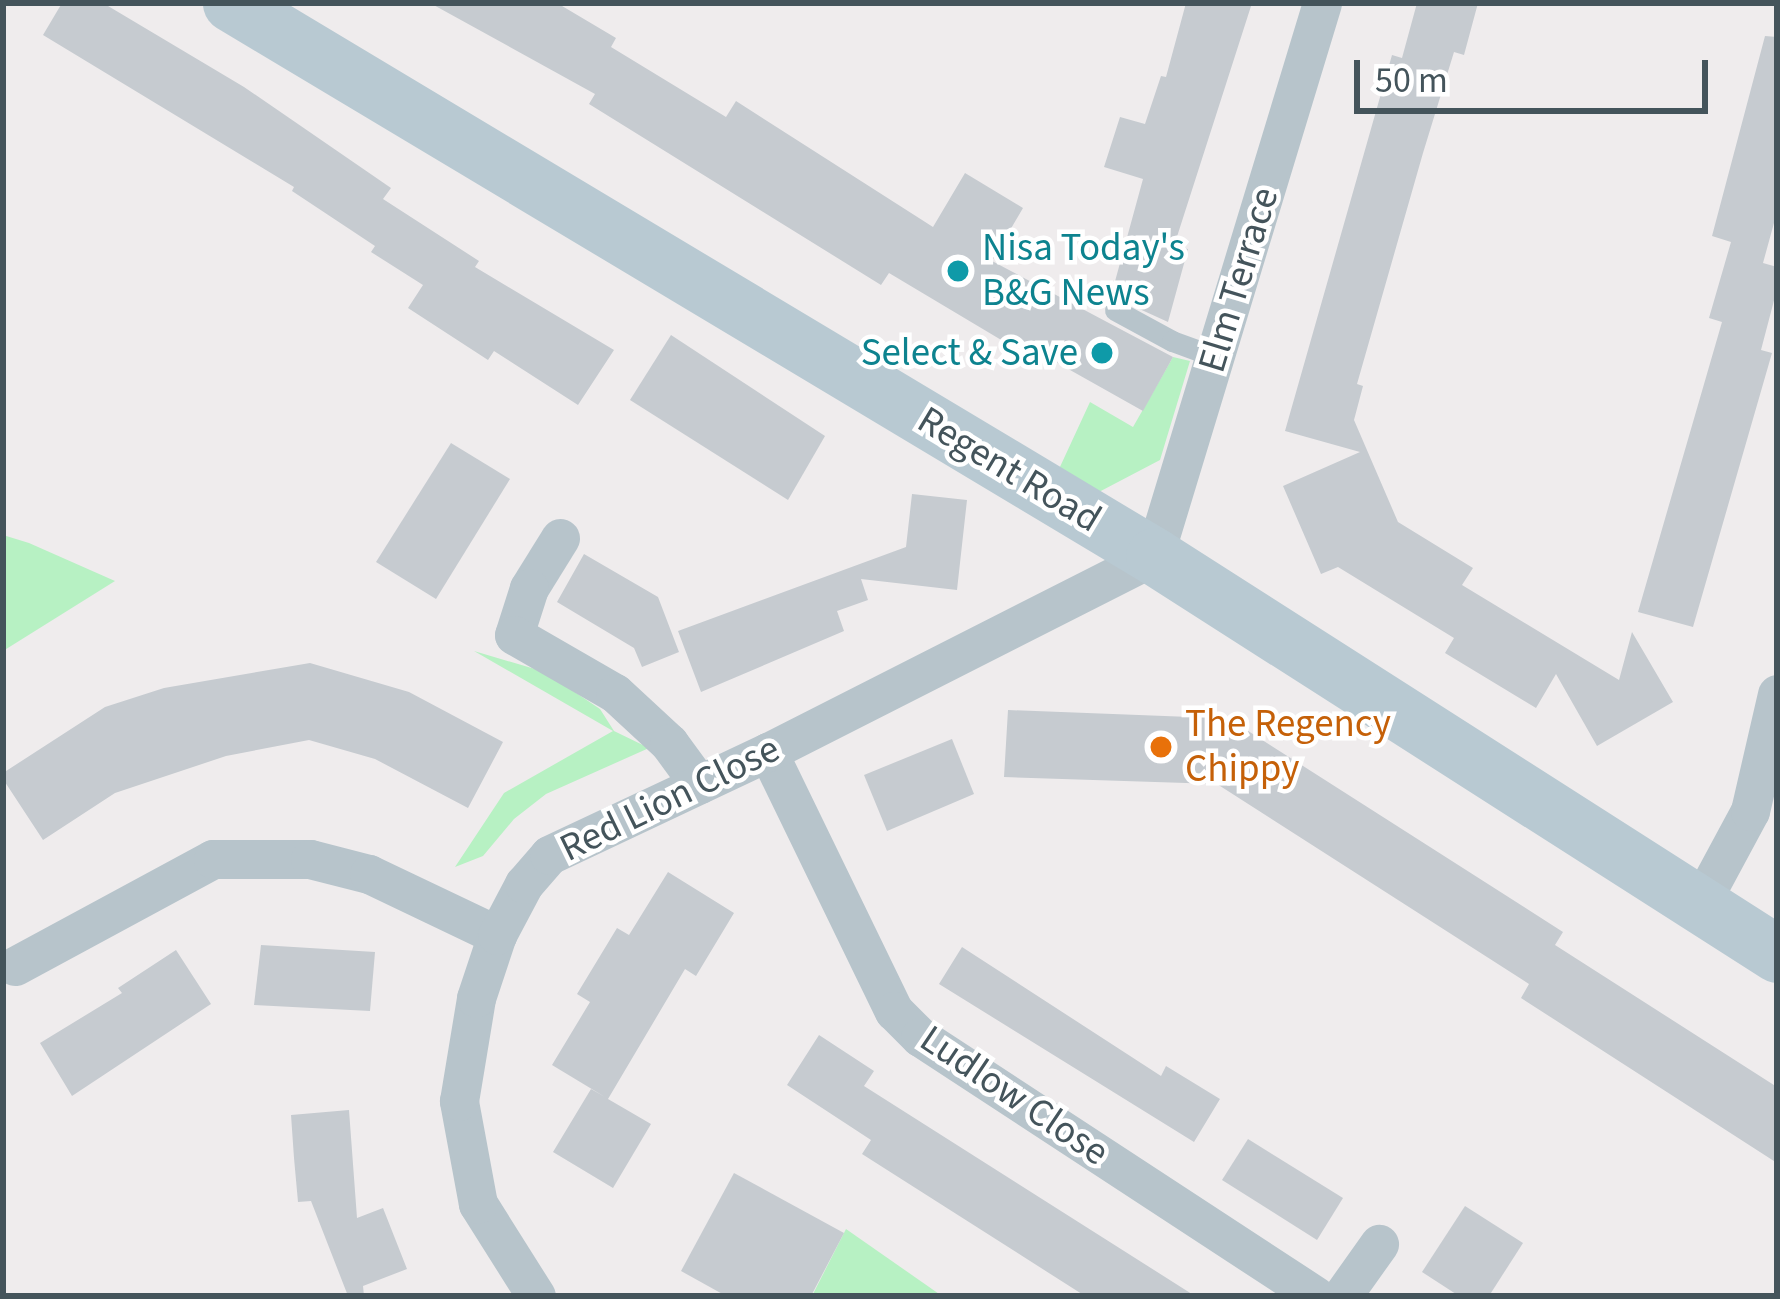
<!DOCTYPE html>
<style>
body{margin:0}
#map{position:relative;width:1780px;height:1299px;overflow:hidden;background:#efeced;font-family:"Source Sans 3",sans-serif}
div>[style]{position:absolute}
.green>*{inset:0;background:#b7f1c3}
.building>*{inset:0;background:#c6cbd0}
.lane>*{height:21px;margin:-10.5px;padding:0 10.5px;transform-origin:10.5px;border-radius:10.5px;background:#b7c4cb}
.street>*{height:39px;margin:-19.5px;padding:0 19.5px;transform-origin:19.5px;border-radius:19.5px;background:#b7c4cb}
.secondary>*{height:57px;margin:-28.5px;padding:0 28.5px;transform-origin:28.5px;border-radius:28.5px;background:#b8c9d2}
.dots>*{width:33px;height:33px;translate:-50% -50%;box-sizing:border-box;border:6px solid #fff;border-radius:50%}
span{translate:-50% -50%;white-space:nowrap;text-align:center;line-height:1.15;-webkit-text-stroke:9px #fff;paint-order:stroke}
.culture-label{font-size:39px;color:#0d838f}
.left{translate:0 -50%;text-align:left}
.right{translate:-100% -50%;text-align:right}
.street-label{font-size:39px;color:#44545b}
.food-label{font-size:39px;color:#c56008}
.frame{position:absolute;inset:0;border:6px solid #44545b;pointer-events:none}
.scale{position:absolute;left:1354px;top:60px;width:354px;height:54px;box-sizing:border-box;border:6px solid #44545b;border-top:0;padding-left:15px;font-size:36px;line-height:42px;white-space:nowrap;color:#44545b;-webkit-text-stroke:9px #fff;paint-order:stroke}
</style>
<div id="map">
<div class="green">
<div style="clip-path:polygon(1173px 357px,1190px 361px,1160px 460px,1097px 493px,1059px 469px,1090px 402px,1133px 427px)"></div>
<div style="clip-path:polygon(3px 535px,29px 543px,115px 581px,3px 651px)"></div>
<div style="clip-path:polygon(474px 651px,545px 672px,600px 709px,614px 731px,649px 748px,546px 794px,514px 819px,483px 856px,455px 867px,504px 793px,613px 731px)"></div>
<div style="clip-path:polygon(846px 1229px,942px 1296px,812px 1296px)"></div>
</div>
<div class="building">
<div style="clip-path:polygon(62px 3px,103px 3px,244px 87px,391px 188px,383px 199px,479px 261px,475px 267px,614px 350px,578px 405px,494px 351px,488px 360px,408px 308px,423px 285px,371px 252px,375px 246px,292px 191px,294px 187px,43px 35px)"></div>
<div style="clip-path:polygon(430px 3px,557px 3px,616px 38px,611px 47px,726px 117px,736px 101px,933px 227px,965px 173px,1023px 208px,992px 261px,1173px 357px,1143px 411px,1022px 343px,1018px 350px,889px 273px,881px 285px,589px 104px,595px 94px)"></div>
<div style="clip-path:polygon(1186px 3px,1252px 3px,1174px 246px,1188px 249px,1168px 322px,1111px 296px,1143px 179px,1104px 167px,1120px 117px,1145px 124px,1161px 76px,1166px 77px)"></div>
<div style="clip-path:polygon(1417px 3px,1478px 3px,1464px 55px,1454px 52px,1423px 153px,1357px 384px,1363px 386px,1354px 420px,1398px 522px,1473px 568px,1462px 585px,1619px 680px,1632px 632px,1673px 702px,1597px 746px,1556px 674px,1536px 708px,1445px 653px,1454px 638px,1338px 567px,1321px 574px,1283px 486px,1360px 452px,1285px 431px,1392px 55px,1402px 58px)"></div>
<div style="clip-path:polygon(1765px 36px,1777px 37px,1777px 212px,1763px 263px,1777px 267px,1777px 289px,1761px 350px,1772px 353px,1693px 627px,1638px 612px,1722px 322px,1709px 318px,1731px 242px,1712px 236px)"></div>
<div style="clip-path:polygon(671px 335px,825px 436px,788px 500px,630px 400px)"></div>
<div style="clip-path:polygon(451px 443px,510px 479px,436px 599px,376px 562px)"></div>
<div style="clip-path:polygon(912px 494px,967px 500px,957px 590px,861px 579px,868px 600px,837px 611px,844px 631px,701px 692px,678px 631px,906px 547px)"></div>
<div style="clip-path:polygon(584px 554px,658px 597px,679px 652px,642px 667px,634px 648px,557px 602px)"></div>
<div style="clip-path:polygon(310px 663px,409px 692px,503px 742px,468px 808px,375px 759px,309px 740px,226px 756px,115px 793px,43px 840px,3px 779px,3px 773px,105px 707px,164px 688px)"></div>
<div style="clip-path:polygon(1008px 710px,1242px 719px,1242px 727px,1563px 932px,1555px 945px,1777px 1087px,1777px 1163px,1521px 998px,1529px 984px,1217px 784px,1004px 777px)"></div>
<div style="clip-path:polygon(952px 739px,974px 794px,887px 831px,864px 775px)"></div>
<div style="clip-path:polygon(668px 872px,734px 913px,696px 976px,685px 969px,608px 1099px,651px 1124px,613px 1188px,553px 1152px,591px 1089px,605px 1097px,552px 1065px,590px 1002px,577px 994px,617px 928px,629px 935px)"></div>
<div style="clip-path:polygon(261px 945px,375px 952px,370px 1011px,254px 1005px)"></div>
<div style="clip-path:polygon(962px 947px,1161px 1076px,1166px 1066px,1220px 1099px,1194px 1142px,939px 984px)"></div>
<div style="clip-path:polygon(176px 950px,211px 1004px,72px 1096px,40px 1043px,122px 993px,118px 988px)"></div>
<div style="clip-path:polygon(819px 1035px,874px 1071px,864px 1086px,1195px 1296px,1085px 1296px,862px 1154px,871px 1140px,787px 1085px)"></div>
<div style="clip-path:polygon(349px 1110px,357px 1218px,383px 1208px,407px 1269px,363px 1286px,364px 1296px,348px 1296px,311px 1201px,298px 1202px,294px 1158px,291px 1115px)"></div>
<div style="clip-path:polygon(1248px 1139px,1343px 1198px,1317px 1240px,1222px 1180px)"></div>
<div style="clip-path:polygon(734px 1173px,844px 1233px,811px 1296px,726px 1296px,681px 1271px)"></div>
<div style="clip-path:polygon(1465px 1206px,1523px 1243px,1489px 1296px,1459px 1296px,1422px 1272px)"></div>
</div>
<div class="lane">
<div style="left:1115px;top:310px;width:65px;rotate:28.5deg"></div>
<div style="left:1172px;top:341px;width:47px;rotate:20deg"></div>
</div>
<div class="street">
<div style="left:560px;top:538px;width:59px;rotate:121.8deg"></div>
<div style="left:529px;top:588px;width:49px;rotate:107.7deg"></div>
<div style="left:514px;top:635px;width:116px;rotate:29.9deg"></div>
<div style="left:615px;top:693px;width:74px;rotate:42.8deg"></div>
<div style="left:669px;top:743px;width:51px;rotate:53.8deg"></div>
<div style="left:768px;top:752px;width:288px;rotate:64.1deg"></div>
<div style="left:894px;top:1011px;width:37px;rotate:45deg"></div>
<div style="left:920px;top:1037px;width:473px;rotate:33.2deg"></div>
<div style="left:1701px;top:902px;width:103px;rotate:-61.7deg"></div>
<div style="left:1750px;top:811px;width:120px;rotate:-77deg"></div>
<div style="left:15px;top:966px;width:225px;rotate:-28.4deg"></div>
<div style="left:213px;top:859px;width:97px"></div>
<div style="left:310px;top:859px;width:61px;rotate:14.3deg"></div>
<div style="left:369px;top:874px;width:142px;rotate:25.5deg"></div>
<div style="left:536px;top:1296px;width:109px;rotate:-122.2deg"></div>
<div style="left:478px;top:1204px;width:105px;rotate:-100.5deg"></div>
<div style="left:459px;top:1101px;width:104px;rotate:-80.6deg"></div>
<div style="left:476px;top:998px;width:66px;rotate:-71.6deg"></div>
<div style="left:497px;top:935px;width:58px;rotate:-62.1deg"></div>
<div style="left:524px;top:884px;width:38px;rotate:-49deg"></div>
<div style="left:549px;top:855px;width:242px;rotate:-25.2deg"></div>
<div style="left:768px;top:752px;width:433px;rotate:-26.9deg"></div>
<div style="left:1154px;top:556px;width:578px;rotate:-73.1deg"></div>
<div style="left:1342px;top:1296px;width:64px;rotate:-54.6deg"></div>
</div>
<div class="secondary">
<div style="left:231px;top:3px;width:1076px;rotate:30.93deg"></div>
<div style="left:1154px;top:556px;width:739px;rotate:32.57deg"></div>
</div>
<div class="dots">
<div style="left:958px;top:271px;background:#0f9aa8"></div>
<div style="left:1102px;top:353px;background:#0f9aa8"></div>
<div style="left:1161px;top:747px;background:#e8710a"></div>
</div>
<div class="culture-label">
<span class="left" style="left:982px;top:271px">Nisa Today's<br>B&amp;G News</span>
<span class="right" style="left:1078px;top:353px">Select &amp; Save</span>
</div>
<div class="street-label">
<span style="left:1239px;top:280px;rotate:-73deg">Elm Terrace</span>
<span style="left:1009px;top:470px;rotate:31deg">Regent Road</span>
<span style="left:670px;top:799px;rotate:-26deg">Red Lion Close</span>
<span style="left:1014px;top:1096px;rotate:34deg">Ludlow Close</span>
</div>
<div class="food-label">
<span class="left" style="left:1185px;top:747px">The Regency<br>Chippy</span>
</div>
<div class="frame"></div>
<div class="scale">50 m</div>
</div>
